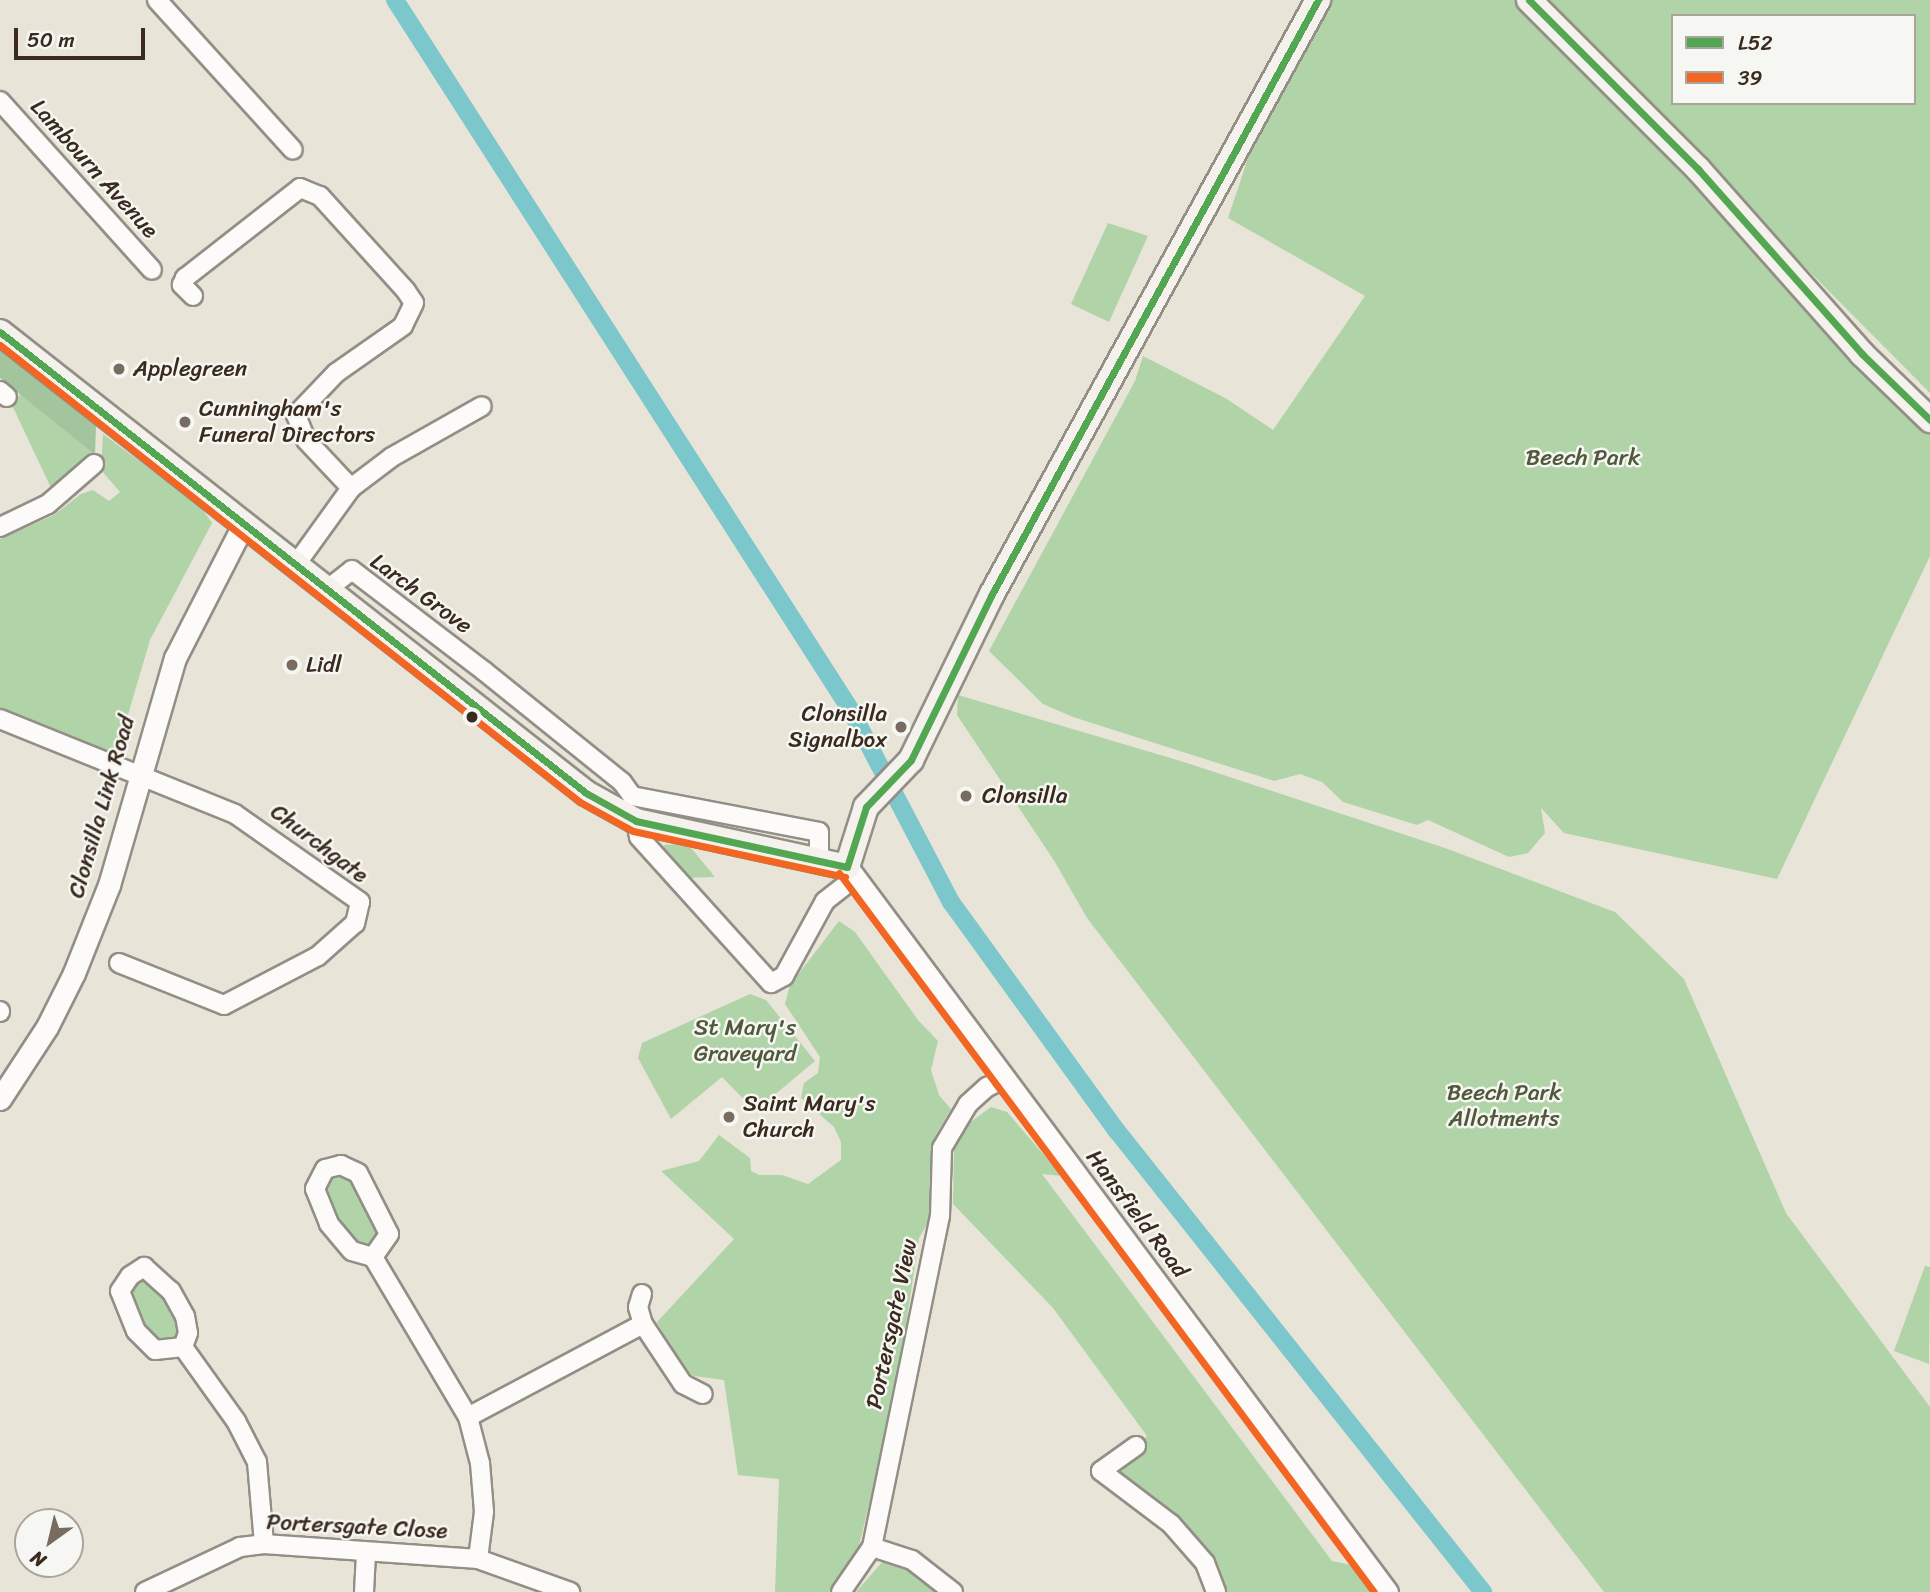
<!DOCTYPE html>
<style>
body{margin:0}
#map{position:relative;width:1930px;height:1592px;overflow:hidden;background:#e9e4d8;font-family:Sriracha,sans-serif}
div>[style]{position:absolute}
.green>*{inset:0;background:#b0d4a8}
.forest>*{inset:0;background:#a3c59e}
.canal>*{height:18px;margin:-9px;padding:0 9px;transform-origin:9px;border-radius:9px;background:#7bc7cb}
.roads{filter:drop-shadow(2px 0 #938e86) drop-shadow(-2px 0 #938e86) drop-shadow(0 2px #938e86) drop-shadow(0 -2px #938e86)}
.minor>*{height:18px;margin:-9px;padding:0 9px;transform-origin:9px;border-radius:9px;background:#fcfbf9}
.tertiary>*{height:21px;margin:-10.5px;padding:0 10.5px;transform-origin:10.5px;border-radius:10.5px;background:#fcfbf9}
.secondary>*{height:24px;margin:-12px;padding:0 12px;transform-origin:12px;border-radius:12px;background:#f5f2ee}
.bus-1>*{height:7px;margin:-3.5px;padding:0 3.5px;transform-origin:3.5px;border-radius:3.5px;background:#53a753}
.bus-2>*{height:7px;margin:-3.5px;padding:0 3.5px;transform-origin:3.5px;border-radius:3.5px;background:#f26522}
.dots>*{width:19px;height:19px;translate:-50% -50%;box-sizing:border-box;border:4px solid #f6f6f2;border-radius:50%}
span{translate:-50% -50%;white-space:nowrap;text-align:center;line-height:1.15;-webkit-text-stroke:5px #f6f6f2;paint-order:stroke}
.street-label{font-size:23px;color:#3b2a1e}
.poi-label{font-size:23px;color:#3b2a1e}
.left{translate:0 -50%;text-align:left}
.right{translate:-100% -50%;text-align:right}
.park-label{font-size:23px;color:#50593c}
.legend{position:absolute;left:1671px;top:14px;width:245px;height:91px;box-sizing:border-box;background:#f6f6f2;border:2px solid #aba49d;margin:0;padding:9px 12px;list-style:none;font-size:21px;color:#3b2a1e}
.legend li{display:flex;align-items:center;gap:14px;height:35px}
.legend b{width:35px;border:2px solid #aba49d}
.north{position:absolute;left:14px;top:1508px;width:70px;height:70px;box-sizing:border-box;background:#f6f6f2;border:2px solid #aba49d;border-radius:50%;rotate:214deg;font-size:19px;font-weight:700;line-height:28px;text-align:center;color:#3b2a1e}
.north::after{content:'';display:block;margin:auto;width:24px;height:32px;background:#786b5f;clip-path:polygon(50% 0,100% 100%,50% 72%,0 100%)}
.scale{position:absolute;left:14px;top:28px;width:131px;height:32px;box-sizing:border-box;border:4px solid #3b2a1e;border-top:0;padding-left:9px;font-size:21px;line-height:24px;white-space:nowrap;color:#3b2a1e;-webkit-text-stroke:5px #f6f6f2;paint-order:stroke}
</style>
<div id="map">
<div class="green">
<div style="clip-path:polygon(1332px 0,1522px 0,1930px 429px,1930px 556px,1777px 879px,1564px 833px,1541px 808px,1545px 833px,1528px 853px,1509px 857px,1428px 820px,1417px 825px,1343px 802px,1322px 782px,1300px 774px,1274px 781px,1073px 717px,1043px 704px,989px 651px,1135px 381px,1143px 356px,1227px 399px,1273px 430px,1365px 296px,1228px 218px,1254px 140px)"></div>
<div style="clip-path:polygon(evenodd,1540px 0,1930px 0,1930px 393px,1928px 391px,1540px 0,1673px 16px,1914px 16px,1914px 103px,1673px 103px,1673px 16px)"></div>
<div style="clip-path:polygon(1108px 223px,1148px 236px,1109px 322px,1071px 304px)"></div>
<div style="clip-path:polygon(21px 394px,95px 455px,57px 491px,51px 488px,11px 403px)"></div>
<div style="clip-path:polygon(103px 434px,200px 506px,212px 523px,150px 640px,120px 742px,115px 751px,98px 752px,0 710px,0 539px,54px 515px,81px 494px,93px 490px,109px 501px,120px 492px,101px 470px)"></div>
<div style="clip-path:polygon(958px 695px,1184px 762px,1445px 848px,1615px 912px,1684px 979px,1786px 1213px,1930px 1407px,1930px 1592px,1604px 1592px,1087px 918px,1055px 862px,957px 715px)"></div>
<div style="clip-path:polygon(678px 844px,691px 848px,715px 877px,682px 878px,661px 850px,664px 845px)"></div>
<div style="clip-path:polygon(839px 921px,855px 932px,918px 1020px,938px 1041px,931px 1070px,939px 1095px,951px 1109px,935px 1136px,929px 1188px,933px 1214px,919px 1238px,895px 1398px,855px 1562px,829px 1592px,775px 1592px,779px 1479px,738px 1475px,724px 1380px,694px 1376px,680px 1367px,657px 1322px,734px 1239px,661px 1171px,699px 1161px,719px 1135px,750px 1158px,751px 1171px,759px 1175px,782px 1175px,808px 1184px,841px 1160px,841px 1142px,834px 1127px,801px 1098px,804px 1083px,818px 1073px,820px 1057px,785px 1004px,790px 985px)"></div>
<div style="clip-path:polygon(750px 994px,766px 1000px,815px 1061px,755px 1111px,722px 1077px,671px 1119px,638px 1058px,642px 1043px)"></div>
<div style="clip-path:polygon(991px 1107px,1007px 1112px,1062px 1176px,1042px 1174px,1332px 1561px,1351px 1565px,1372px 1592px,1222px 1592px,1200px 1546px,1165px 1507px,1130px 1488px,1115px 1466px,1147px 1436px,1053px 1308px,953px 1204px,954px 1150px,968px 1124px)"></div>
<div style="clip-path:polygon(332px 1170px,345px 1173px,352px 1183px,374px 1224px,376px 1235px,367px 1246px,357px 1245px,339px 1218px,325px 1185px)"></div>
<div style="clip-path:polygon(1925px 1266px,1930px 1267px,1929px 1364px,1894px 1351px)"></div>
<div style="clip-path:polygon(130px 1276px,157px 1277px,188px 1333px,170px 1352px,136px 1331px,124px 1283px)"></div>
<div style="clip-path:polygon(884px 1560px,919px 1571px,939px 1592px,856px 1592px)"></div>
</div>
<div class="forest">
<div style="clip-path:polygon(0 348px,96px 426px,95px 455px,0 378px)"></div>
</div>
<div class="canal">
<div style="left:395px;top:0;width:842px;rotate:57.31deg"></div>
<div style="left:850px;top:709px;width:218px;rotate:62.4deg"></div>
<div style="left:951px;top:902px;width:283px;rotate:54.1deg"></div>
<div style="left:1117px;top:1131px;width:589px;rotate:51.55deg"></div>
</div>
<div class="roads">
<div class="minor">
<div style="left:157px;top:0;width:202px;rotate:47.8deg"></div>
<div style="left:0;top:101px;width:227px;rotate:48deg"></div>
<div style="left:193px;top:296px;width:16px;rotate:-135deg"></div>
<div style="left:182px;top:285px;width:8px;rotate:-67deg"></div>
<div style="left:185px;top:278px;width:146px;rotate:-38deg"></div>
<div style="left:300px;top:188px;width:22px;rotate:22deg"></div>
<div style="left:320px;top:196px;width:128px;rotate:47.8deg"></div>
<div style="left:406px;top:291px;width:14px;rotate:56deg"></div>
<div style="left:414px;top:303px;width:25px;rotate:116deg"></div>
<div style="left:403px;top:326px;width:82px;rotate:145deg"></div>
<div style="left:336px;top:373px;width:58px;rotate:133.6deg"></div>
<div style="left:296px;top:415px;width:27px;rotate:68deg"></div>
<div style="left:306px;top:440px;width:66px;rotate:46.8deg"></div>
<div style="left:0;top:391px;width:9px;rotate:41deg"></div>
<div style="left:0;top:527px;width:53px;rotate:-25.6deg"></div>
<div style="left:48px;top:504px;width:61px;rotate:-41deg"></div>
<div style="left:297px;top:563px;width:92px;rotate:-54.2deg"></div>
<div style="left:351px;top:488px;width:51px;rotate:-37.1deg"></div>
<div style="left:392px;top:457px;width:103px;rotate:-29.5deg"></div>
<div style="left:329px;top:588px;width:29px;rotate:-38deg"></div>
<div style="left:352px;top:570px;width:166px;rotate:37.4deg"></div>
<div style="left:484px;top:671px;width:177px;rotate:38.8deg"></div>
<div style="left:622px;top:782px;width:17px;rotate:54deg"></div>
<div style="left:632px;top:796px;width:190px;rotate:10.9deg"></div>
<div style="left:819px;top:832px;width:27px;rotate:90deg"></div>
<div style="left:0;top:719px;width:253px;rotate:22deg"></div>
<div style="left:235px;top:814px;width:153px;rotate:35.1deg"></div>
<div style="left:360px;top:902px;width:22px;rotate:103deg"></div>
<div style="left:355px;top:923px;width:50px;rotate:138.3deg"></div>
<div style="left:318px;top:956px;width:106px;rotate:152.5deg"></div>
<div style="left:224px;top:1005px;width:113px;rotate:-158.2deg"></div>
<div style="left:636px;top:821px;width:16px;rotate:79deg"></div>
<div style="left:639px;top:837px;width:197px;rotate:47.9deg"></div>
<div style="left:771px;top:983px;width:15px;rotate:-28deg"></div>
<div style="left:784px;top:976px;width:85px;rotate:-61.3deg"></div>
<div style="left:825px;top:901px;width:39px;rotate:-38deg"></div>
<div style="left:0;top:1011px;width:1px;rotate:90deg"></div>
<div style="left:373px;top:1257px;width:28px;rotate:-55deg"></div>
<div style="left:389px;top:1234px;width:68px;rotate:-116.9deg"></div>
<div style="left:358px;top:1173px;width:19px;rotate:-155deg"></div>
<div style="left:341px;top:1165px;width:16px;rotate:166deg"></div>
<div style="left:325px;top:1169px;width:22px;rotate:117deg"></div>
<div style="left:315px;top:1189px;width:38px;rotate:68deg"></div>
<div style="left:329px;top:1224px;width:35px;rotate:50deg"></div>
<div style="left:352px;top:1251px;width:22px;rotate:16deg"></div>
<div style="left:373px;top:1257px;width:186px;rotate:59.3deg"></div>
<div style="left:468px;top:1417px;width:48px;rotate:75.4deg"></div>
<div style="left:480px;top:1463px;width:49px;rotate:85.3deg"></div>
<div style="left:484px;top:1512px;width:47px;rotate:97.3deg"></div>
<div style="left:144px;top:1267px;width:36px;rotate:42deg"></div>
<div style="left:171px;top:1291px;width:29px;rotate:61deg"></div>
<div style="left:185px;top:1316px;width:17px;rotate:80deg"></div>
<div style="left:188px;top:1333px;width:15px;rotate:110deg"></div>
<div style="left:183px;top:1347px;width:28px;rotate:174deg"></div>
<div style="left:155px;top:1350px;width:27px;rotate:-135deg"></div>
<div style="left:136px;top:1331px;width:43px;rotate:-111.8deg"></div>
<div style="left:120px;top:1291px;width:18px;rotate:-56deg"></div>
<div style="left:130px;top:1276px;width:17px;rotate:-33deg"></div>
<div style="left:642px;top:1294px;width:14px;rotate:107deg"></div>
<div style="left:638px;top:1307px;width:18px;rotate:74deg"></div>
<div style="left:643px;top:1324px;width:72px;rotate:56.3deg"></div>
<div style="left:683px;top:1384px;width:22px;rotate:27deg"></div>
<div style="left:183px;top:1347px;width:91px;rotate:54.4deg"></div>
<div style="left:236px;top:1421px;width:46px;rotate:62.9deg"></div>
<div style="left:257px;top:1462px;width:82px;rotate:85.1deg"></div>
<div style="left:468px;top:1417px;width:198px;rotate:-28deg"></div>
<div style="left:1136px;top:1446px;width:43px;rotate:144.5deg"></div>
<div style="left:1101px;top:1471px;width:88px;rotate:37.1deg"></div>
<div style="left:1171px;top:1524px;width:52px;rotate:48.9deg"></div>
<div style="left:1205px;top:1563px;width:31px;rotate:69deg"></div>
<div style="left:872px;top:1547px;width:42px;rotate:18deg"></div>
<div style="left:912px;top:1560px;width:52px;rotate:38deg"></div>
<div style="left:145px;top:1592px;width:105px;rotate:-25.3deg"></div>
<div style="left:240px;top:1547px;width:24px;rotate:-7deg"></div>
<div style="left:264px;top:1544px;width:215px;rotate:4deg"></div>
<div style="left:478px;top:1559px;width:98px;rotate:19.7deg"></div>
<div style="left:364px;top:1592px;width:39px;rotate:-87deg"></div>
<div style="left:841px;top:1592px;width:55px;rotate:-55.4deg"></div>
<div style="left:872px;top:1547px;width:338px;rotate:-78.4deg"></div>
<div style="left:940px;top:1216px;width:68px;rotate:-88.3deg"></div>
<div style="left:942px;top:1148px;width:51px;rotate:-59.4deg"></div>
<div style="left:968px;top:1104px;width:25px;rotate:-42deg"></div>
<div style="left:987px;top:1087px;width:17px;rotate:-25deg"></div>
</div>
<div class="tertiary">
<div style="left:847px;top:867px;width:904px;rotate:53.32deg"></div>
<div style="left:0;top:1099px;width:86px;rotate:-56.9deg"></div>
<div style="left:47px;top:1027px;width:60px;rotate:-63.4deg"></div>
<div style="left:74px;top:973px;width:95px;rotate:-68.3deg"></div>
<div style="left:109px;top:885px;width:236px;rotate:-73.8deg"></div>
<div style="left:175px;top:658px;width:152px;rotate:-62.9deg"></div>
</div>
<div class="secondary">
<div style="left:1529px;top:0;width:239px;rotate:45deg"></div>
<div style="left:1698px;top:169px;width:247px;rotate:48.4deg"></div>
<div style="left:1862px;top:354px;width:95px;rotate:44.1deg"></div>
<div style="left:0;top:332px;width:746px;rotate:38.19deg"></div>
<div style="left:586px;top:793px;width:57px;rotate:29.2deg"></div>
<div style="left:636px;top:821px;width:216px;rotate:12.3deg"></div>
<div style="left:847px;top:867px;width:63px;rotate:-72.4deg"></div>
<div style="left:866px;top:807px;width:65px;rotate:-46.2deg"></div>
<div style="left:911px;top:760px;width:185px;rotate:-64deg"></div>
<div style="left:992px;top:594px;width:678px;rotate:-61.24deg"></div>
</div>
</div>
<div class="bus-1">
<div style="left:1529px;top:0;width:239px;rotate:45deg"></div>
<div style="left:1698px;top:169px;width:247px;rotate:48.4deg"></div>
<div style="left:1862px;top:354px;width:95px;rotate:44.1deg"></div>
<div style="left:0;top:332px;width:746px;rotate:38.19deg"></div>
<div style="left:586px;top:793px;width:57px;rotate:29.2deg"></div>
<div style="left:636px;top:821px;width:216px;rotate:12.3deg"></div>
<div style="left:847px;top:867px;width:63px;rotate:-72.4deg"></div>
<div style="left:866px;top:807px;width:65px;rotate:-46.2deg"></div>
<div style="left:911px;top:760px;width:185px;rotate:-64deg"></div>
<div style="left:992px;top:594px;width:678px;rotate:-61.24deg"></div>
</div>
<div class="bus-2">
<div style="left:0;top:345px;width:738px;rotate:38.24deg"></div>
<div style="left:580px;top:802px;width:60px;rotate:28.7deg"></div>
<div style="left:633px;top:831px;width:217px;rotate:12.2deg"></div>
<div style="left:839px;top:873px;width:896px;rotate:53.35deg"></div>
</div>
<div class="dots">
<div style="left:119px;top:369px;background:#786b5f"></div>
<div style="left:185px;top:422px;background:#786b5f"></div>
<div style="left:292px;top:665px;background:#786b5f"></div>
<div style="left:472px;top:717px;background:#3b2a1e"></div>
<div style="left:901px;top:727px;background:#786b5f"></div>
<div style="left:966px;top:796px;background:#786b5f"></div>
<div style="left:729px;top:1117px;background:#786b5f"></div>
</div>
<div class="street-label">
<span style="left:94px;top:169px;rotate:48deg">Lambourn Avenue</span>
<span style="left:421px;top:594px;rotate:36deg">Larch Grove</span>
<span style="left:102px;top:807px;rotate:-74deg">Clonsilla Link Road</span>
<span style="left:319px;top:844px;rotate:37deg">Churchgate</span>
<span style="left:1137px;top:1214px;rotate:53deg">Hansfield Road</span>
<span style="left:892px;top:1324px;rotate:-78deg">Portersgate View</span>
<span style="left:357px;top:1527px;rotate:3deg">Portersgate Close</span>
</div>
<div class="poi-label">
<span class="left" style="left:133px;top:369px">Applegreen</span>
<span class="left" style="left:199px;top:422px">Cunningham's<br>Funeral Directors</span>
<span class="left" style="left:306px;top:665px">Lidl</span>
<span class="right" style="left:887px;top:727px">Clonsilla<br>Signalbox</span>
<span class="left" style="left:982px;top:796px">Clonsilla</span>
<span class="left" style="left:743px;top:1117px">Saint Mary's<br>Church</span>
</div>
<div class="park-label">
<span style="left:1583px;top:458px">Beech Park</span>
<span style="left:745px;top:1041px">St Mary's<br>Graveyard</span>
<span style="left:1504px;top:1106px">Beech Park<br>Allotments</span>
</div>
<ul class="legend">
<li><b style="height:9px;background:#53a753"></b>L52</li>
<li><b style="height:9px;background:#f26522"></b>39</li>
</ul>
<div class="north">N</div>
<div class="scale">50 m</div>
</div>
